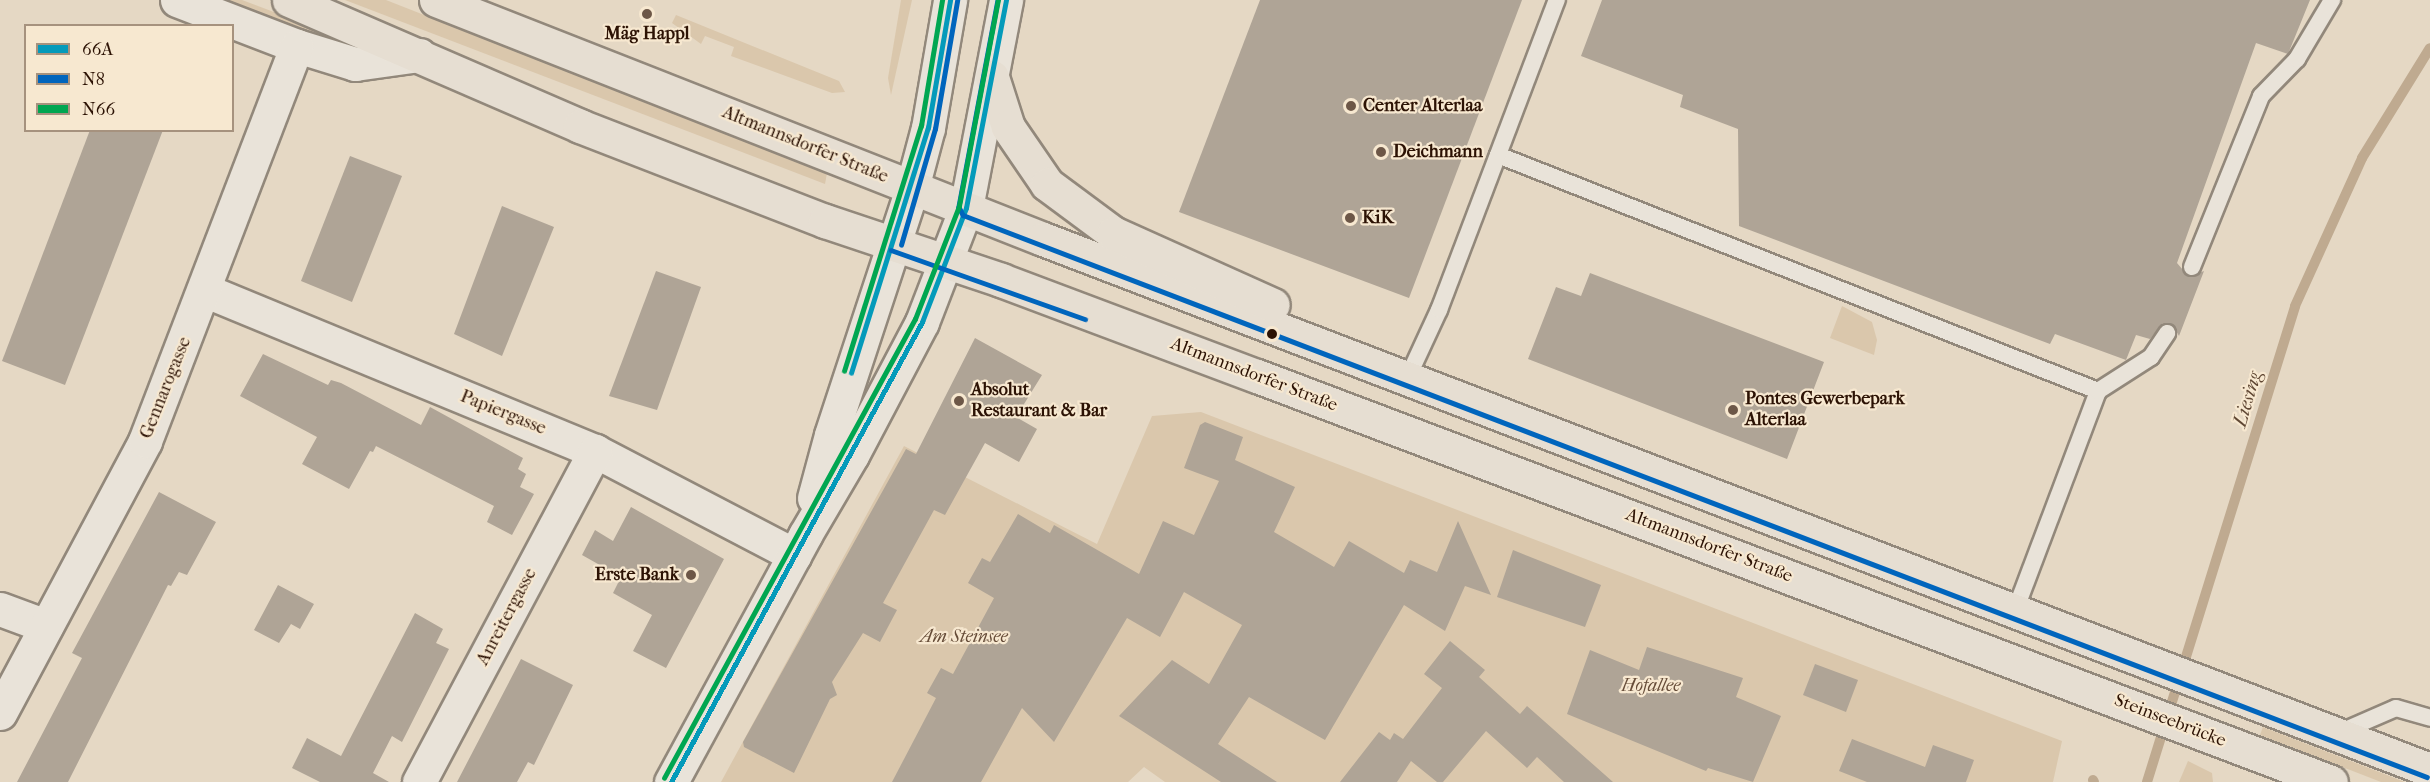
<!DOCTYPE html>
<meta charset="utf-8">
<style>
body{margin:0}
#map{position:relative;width:2430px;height:782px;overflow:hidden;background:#e5d8c4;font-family:"IM FELL French Canon",serif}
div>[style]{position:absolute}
.green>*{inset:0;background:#dac7ac}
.stream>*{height:10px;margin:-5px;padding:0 5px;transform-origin:5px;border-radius:5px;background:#bfaa90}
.building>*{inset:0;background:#afa496}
.roads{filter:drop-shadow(2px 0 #92887b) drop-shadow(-2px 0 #92887b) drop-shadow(0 2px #92887b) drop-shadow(0 -2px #92887b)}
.lane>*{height:16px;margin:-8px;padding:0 8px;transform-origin:8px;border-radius:8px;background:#e9e3d9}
.street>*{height:33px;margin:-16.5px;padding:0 16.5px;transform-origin:16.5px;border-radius:16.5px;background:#e9e3d9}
.secondary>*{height:33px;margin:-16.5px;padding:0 16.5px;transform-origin:16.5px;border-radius:16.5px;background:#e9e3d9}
.primary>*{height:33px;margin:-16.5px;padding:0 16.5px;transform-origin:16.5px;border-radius:16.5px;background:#e6ded2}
.bus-1>*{height:4.5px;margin:-2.25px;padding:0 2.25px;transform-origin:2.25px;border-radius:2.25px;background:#049aba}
.bus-2>*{height:4.5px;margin:-2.25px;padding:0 2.25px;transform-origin:2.25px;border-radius:2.25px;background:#0065bd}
.bus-3>*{height:4.5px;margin:-2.25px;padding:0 2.25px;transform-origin:2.25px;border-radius:2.25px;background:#00a651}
.dots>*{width:16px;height:16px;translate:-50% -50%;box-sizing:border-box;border:3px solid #f7e8d0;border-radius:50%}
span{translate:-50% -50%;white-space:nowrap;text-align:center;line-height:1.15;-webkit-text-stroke:4.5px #f7e8d0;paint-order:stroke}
.poi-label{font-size:18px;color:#2c1204;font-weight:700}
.left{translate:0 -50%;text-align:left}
.right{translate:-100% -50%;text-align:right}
.street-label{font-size:18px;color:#2c1204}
.park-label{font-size:18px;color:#664c38;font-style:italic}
.water-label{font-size:20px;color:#604733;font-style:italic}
.legend{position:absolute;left:24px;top:24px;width:210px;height:108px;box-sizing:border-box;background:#f7e8d0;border:2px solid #a6927e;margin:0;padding:8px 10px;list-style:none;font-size:18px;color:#2c1204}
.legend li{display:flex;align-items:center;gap:12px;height:30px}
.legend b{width:30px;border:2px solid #a6927e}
</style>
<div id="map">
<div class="green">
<div style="clip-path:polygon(214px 0,242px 0,345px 39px,350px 45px,347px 49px)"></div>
<div style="clip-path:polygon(345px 0,386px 0,827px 173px,825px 184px)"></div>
<div style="clip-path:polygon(901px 0,912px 0,891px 95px,888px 78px)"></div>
<div style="clip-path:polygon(676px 15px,839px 81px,845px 92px,832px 93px,731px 56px,734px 47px,705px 36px,701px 44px,672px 23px)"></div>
<div style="clip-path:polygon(1842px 306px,1872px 322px,1877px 340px,1874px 355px,1830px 338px)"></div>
<div style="clip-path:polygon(1201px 412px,2062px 741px,2053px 782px,1165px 782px,1144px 767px,1128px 782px,721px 782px,904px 446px,1097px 544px,1152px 416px)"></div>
<div style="clip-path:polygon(2263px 727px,2405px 782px,2381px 782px,2260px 735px)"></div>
<div style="clip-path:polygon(2188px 761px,2212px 773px,2213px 782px,2179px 782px)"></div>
</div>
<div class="stream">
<div style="left:2093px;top:780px;width:2px;rotate:63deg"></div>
<div style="left:2147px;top:782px;width:498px;rotate:-72.7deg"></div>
<div style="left:2295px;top:306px;width:162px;rotate:-65.6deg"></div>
<div style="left:2362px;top:158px;width:129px;rotate:-58.3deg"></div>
</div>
<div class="building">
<div style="clip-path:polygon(1260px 0,1522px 0,1409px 298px,1179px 212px)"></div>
<div style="clip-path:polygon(1602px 0,2310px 0,2288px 54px,2256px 43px,2177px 263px,2189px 277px,2204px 271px,2179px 336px,2173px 325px,2163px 323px,2150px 339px,2136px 335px,2126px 360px,2055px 334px,2050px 344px,1739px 226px,1738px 129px,1680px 107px,1683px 95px,1581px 56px)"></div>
<div style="clip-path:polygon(90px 130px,163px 130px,65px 385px,2px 361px)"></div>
<div style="clip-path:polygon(350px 156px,402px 176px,352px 302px,301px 281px)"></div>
<div style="clip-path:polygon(502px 206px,554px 227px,502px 356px,454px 334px)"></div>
<div style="clip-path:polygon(656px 271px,701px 287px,657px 410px,609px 396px)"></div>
<div style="clip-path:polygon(1590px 273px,1824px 362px,1787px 459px,1528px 359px,1556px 287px,1581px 296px)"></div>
<div style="clip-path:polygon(975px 338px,1042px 375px,1016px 417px,1037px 429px,1019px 462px,985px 443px,945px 515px,934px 510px,883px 603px,897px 610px,880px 642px,863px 633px,832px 682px,837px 695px,830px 699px,794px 773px,744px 747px,743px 742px,906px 449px,916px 454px)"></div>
<div style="clip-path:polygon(263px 354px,328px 385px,331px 380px,341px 383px,421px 425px,430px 407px,523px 458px,518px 469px,526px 474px,520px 487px,534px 494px,512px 535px,487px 522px,494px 506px,376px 446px,373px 452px,370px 451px,349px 489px,302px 464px,317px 437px,240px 396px)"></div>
<div style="clip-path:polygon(1205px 422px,1243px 437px,1235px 460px,1295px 487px,1274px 532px,1334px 567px,1349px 541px,1404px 573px,1410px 560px,1437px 572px,1458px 521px,1491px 595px,1465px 586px,1445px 631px,1404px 605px,1325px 740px,1249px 697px,1218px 744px,1277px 782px,1221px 782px,1119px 716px,1172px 660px,1209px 684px,1242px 625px,1184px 592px,1160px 637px,1127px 618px,1054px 742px,1022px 708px,981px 782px,892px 782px,936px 698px,927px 693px,941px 668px,953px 674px,994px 598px,968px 583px,982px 558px,990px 562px,1018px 514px,1050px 533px,1054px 525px,1139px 574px,1163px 521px,1194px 535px,1219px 481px,1184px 468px,1200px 425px)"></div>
<div style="clip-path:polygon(159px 492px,216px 522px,187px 575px,179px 572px,171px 586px,168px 585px,68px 782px,17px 782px,82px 658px,72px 653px)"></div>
<div style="clip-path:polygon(631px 507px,724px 559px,666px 668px,633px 651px,652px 615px,613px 593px,621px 577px,582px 555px,595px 530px,613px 541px)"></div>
<div style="clip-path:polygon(1513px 550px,1601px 585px,1585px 627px,1497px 597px)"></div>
<div style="clip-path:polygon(278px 585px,314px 604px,300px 629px,291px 624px,279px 643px,254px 630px)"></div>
<div style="clip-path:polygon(415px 613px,443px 629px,436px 643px,449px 649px,402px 742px,392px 736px,373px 773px,389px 782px,320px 782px,292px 768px,307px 738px,341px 756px)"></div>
<div style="clip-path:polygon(1450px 641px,1485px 670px,1479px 677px,1520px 714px,1527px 706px,1613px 782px,1564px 782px,1537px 757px,1527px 768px,1486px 731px,1443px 782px,1437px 782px,1411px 761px,1397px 782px,1340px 782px,1379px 732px,1390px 740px,1394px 733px,1403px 739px,1442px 688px,1424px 674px)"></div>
<div style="clip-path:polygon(1647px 647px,1743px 678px,1736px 697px,1781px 716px,1753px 782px,1708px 768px,1706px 771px,1567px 714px,1590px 650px,1639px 670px)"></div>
<div style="clip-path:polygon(521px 659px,573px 685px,534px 765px,528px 762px,517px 782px,457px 782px)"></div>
<div style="clip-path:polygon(1815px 664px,1858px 680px,1846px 712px,1803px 695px)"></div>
<div style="clip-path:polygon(1852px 739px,1925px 767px,1933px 745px,1974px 760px,1966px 782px,1867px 782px,1839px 771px)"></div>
</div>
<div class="roads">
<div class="lane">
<div style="left:1498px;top:155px;width:645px;rotate:21.47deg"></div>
<div style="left:2192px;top:267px;width:184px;rotate:-68deg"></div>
<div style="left:2261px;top:96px;width:52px;rotate:-45.8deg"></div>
<div style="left:2297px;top:59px;width:69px;rotate:-59.3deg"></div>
<div style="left:1408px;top:377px;width:74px;rotate:-65.2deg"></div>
<div style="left:1439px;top:310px;width:332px;rotate:-69.2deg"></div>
<div style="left:2015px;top:611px;width:235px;rotate:-69.3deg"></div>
<div style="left:2098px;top:391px;width:63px;rotate:-32.7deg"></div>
<div style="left:2151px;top:357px;width:29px;rotate:-56deg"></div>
<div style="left:2336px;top:734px;width:65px;rotate:-23.4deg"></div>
<div style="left:2396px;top:708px;width:35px;rotate:16deg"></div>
</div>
<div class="street">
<div style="left:177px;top:0;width:129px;rotate:21deg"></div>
<div style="left:297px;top:46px;width:61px;rotate:17.2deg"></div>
<div style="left:355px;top:64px;width:65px;rotate:-8deg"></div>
<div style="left:204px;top:290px;width:423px;rotate:22.4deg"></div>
<div style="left:595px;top:451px;width:225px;rotate:27.6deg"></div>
<div style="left:0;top:609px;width:49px;rotate:20.3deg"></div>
<div style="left:0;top:713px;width:308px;rotate:-61.9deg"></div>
<div style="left:145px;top:441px;width:423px;rotate:-69deg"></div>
<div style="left:419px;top:782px;width:375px;rotate:-62deg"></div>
</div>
<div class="secondary">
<div style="left:814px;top:498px;width:65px;rotate:-74.9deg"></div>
<div style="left:831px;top:435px;width:260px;rotate:-71.8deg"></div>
<div style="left:912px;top:188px;width:62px;rotate:-75.1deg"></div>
<div style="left:928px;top:128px;width:130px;rotate:-80.2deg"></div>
<div style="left:671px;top:782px;width:281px;rotate:-61.5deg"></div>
<div style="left:805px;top:535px;width:93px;rotate:-59.6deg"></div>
<div style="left:852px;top:455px;width:150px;rotate:-62.2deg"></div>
<div style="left:922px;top:322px;width:122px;rotate:-68.9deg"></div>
<div style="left:966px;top:208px;width:212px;rotate:-79.1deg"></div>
</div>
<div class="primary">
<div style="left:289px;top:0;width:317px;rotate:23.4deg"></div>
<div style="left:580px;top:126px;width:263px;rotate:21.2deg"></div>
<div style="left:825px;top:221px;width:186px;rotate:18.5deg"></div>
<div style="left:1001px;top:280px;width:273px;rotate:20.6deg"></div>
<div style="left:1257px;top:376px;width:1148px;rotate:20.71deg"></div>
<div style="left:436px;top:0;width:652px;rotate:21.49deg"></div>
<div style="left:1043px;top:239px;width:1485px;rotate:20.95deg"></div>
<div style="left:992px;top:77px;width:52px;rotate:72.3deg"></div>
<div style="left:1008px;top:127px;width:69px;rotate:55.6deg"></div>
<div style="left:1047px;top:184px;width:82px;rotate:36.6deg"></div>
<div style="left:1113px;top:233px;width:175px;rotate:24.2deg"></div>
</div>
</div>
<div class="bus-1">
<div style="left:851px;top:373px;width:257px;rotate:-72.6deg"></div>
<div style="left:928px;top:128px;width:130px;rotate:-80.2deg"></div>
<div style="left:671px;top:782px;width:524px;rotate:-61.38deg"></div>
<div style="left:922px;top:322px;width:122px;rotate:-68.9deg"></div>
<div style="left:966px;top:208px;width:212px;rotate:-79.1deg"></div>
</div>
<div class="bus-2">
<div style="left:998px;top:0;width:211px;rotate:100.7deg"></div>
<div style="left:959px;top:207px;width:9px;rotate:63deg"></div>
<div style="left:963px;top:215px;width:1568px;rotate:21deg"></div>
<div style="left:901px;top:245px;width:121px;rotate:-73.7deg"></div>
<div style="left:935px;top:129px;width:130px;rotate:-80.2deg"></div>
<div style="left:891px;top:250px;width:206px;rotate:19.6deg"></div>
</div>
<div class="bus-3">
<div style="left:844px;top:371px;width:257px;rotate:-72.6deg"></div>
<div style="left:921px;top:126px;width:128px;rotate:-80.5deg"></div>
<div style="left:664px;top:778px;width:523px;rotate:-61.33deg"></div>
<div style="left:915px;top:319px;width:121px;rotate:-68.7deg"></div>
<div style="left:959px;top:206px;width:210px;rotate:-79.3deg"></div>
</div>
<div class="dots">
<div style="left:647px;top:14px;background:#6d5747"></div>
<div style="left:1351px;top:106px;background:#6d5747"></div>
<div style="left:1381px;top:152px;background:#6d5747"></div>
<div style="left:1350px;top:218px;background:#6d5747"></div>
<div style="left:1272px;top:334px;background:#2c1204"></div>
<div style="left:959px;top:401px;background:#6d5747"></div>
<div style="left:1733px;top:410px;background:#6d5747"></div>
<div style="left:691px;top:575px;background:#6d5747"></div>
</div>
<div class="poi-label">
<span style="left:647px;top:34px">Mäg Happl</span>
<span class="left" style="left:1363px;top:106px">Center Alterlaa</span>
<span class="left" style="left:1393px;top:152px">Deichmann</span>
<span class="left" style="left:1362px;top:218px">KiK</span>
<span class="left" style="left:971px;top:401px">Absolut<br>Restaurant &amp; Bar</span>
<span class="left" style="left:1745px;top:410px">Pontes Gewerbepark<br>Alterlaa</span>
<span class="right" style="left:679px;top:575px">Erste Bank</span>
</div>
<div class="street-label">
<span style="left:805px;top:145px;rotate:22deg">Altmannsdorfer Straße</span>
<span style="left:1254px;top:375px;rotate:21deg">Altmannsdorfer Straße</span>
<span style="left:166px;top:388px;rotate:-68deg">Gennarogasse</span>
<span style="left:503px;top:413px;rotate:22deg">Papiergasse</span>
<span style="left:1709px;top:546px;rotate:21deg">Altmannsdorfer Straße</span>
<span style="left:507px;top:617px;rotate:-62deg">Anreitergasse</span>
<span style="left:2170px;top:721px;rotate:21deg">Steinseebrücke</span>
</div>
<div class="park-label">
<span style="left:964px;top:637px">Am Steinsee</span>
<span style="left:1651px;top:686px">Hofallee</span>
</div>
<div class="water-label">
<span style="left:2247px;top:399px;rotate:-73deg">Liesing</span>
</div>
<ul class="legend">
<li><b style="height:8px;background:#049aba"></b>66A</li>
<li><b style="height:8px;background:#0065bd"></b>N8</li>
<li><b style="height:8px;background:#00a651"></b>N66</li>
</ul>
</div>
